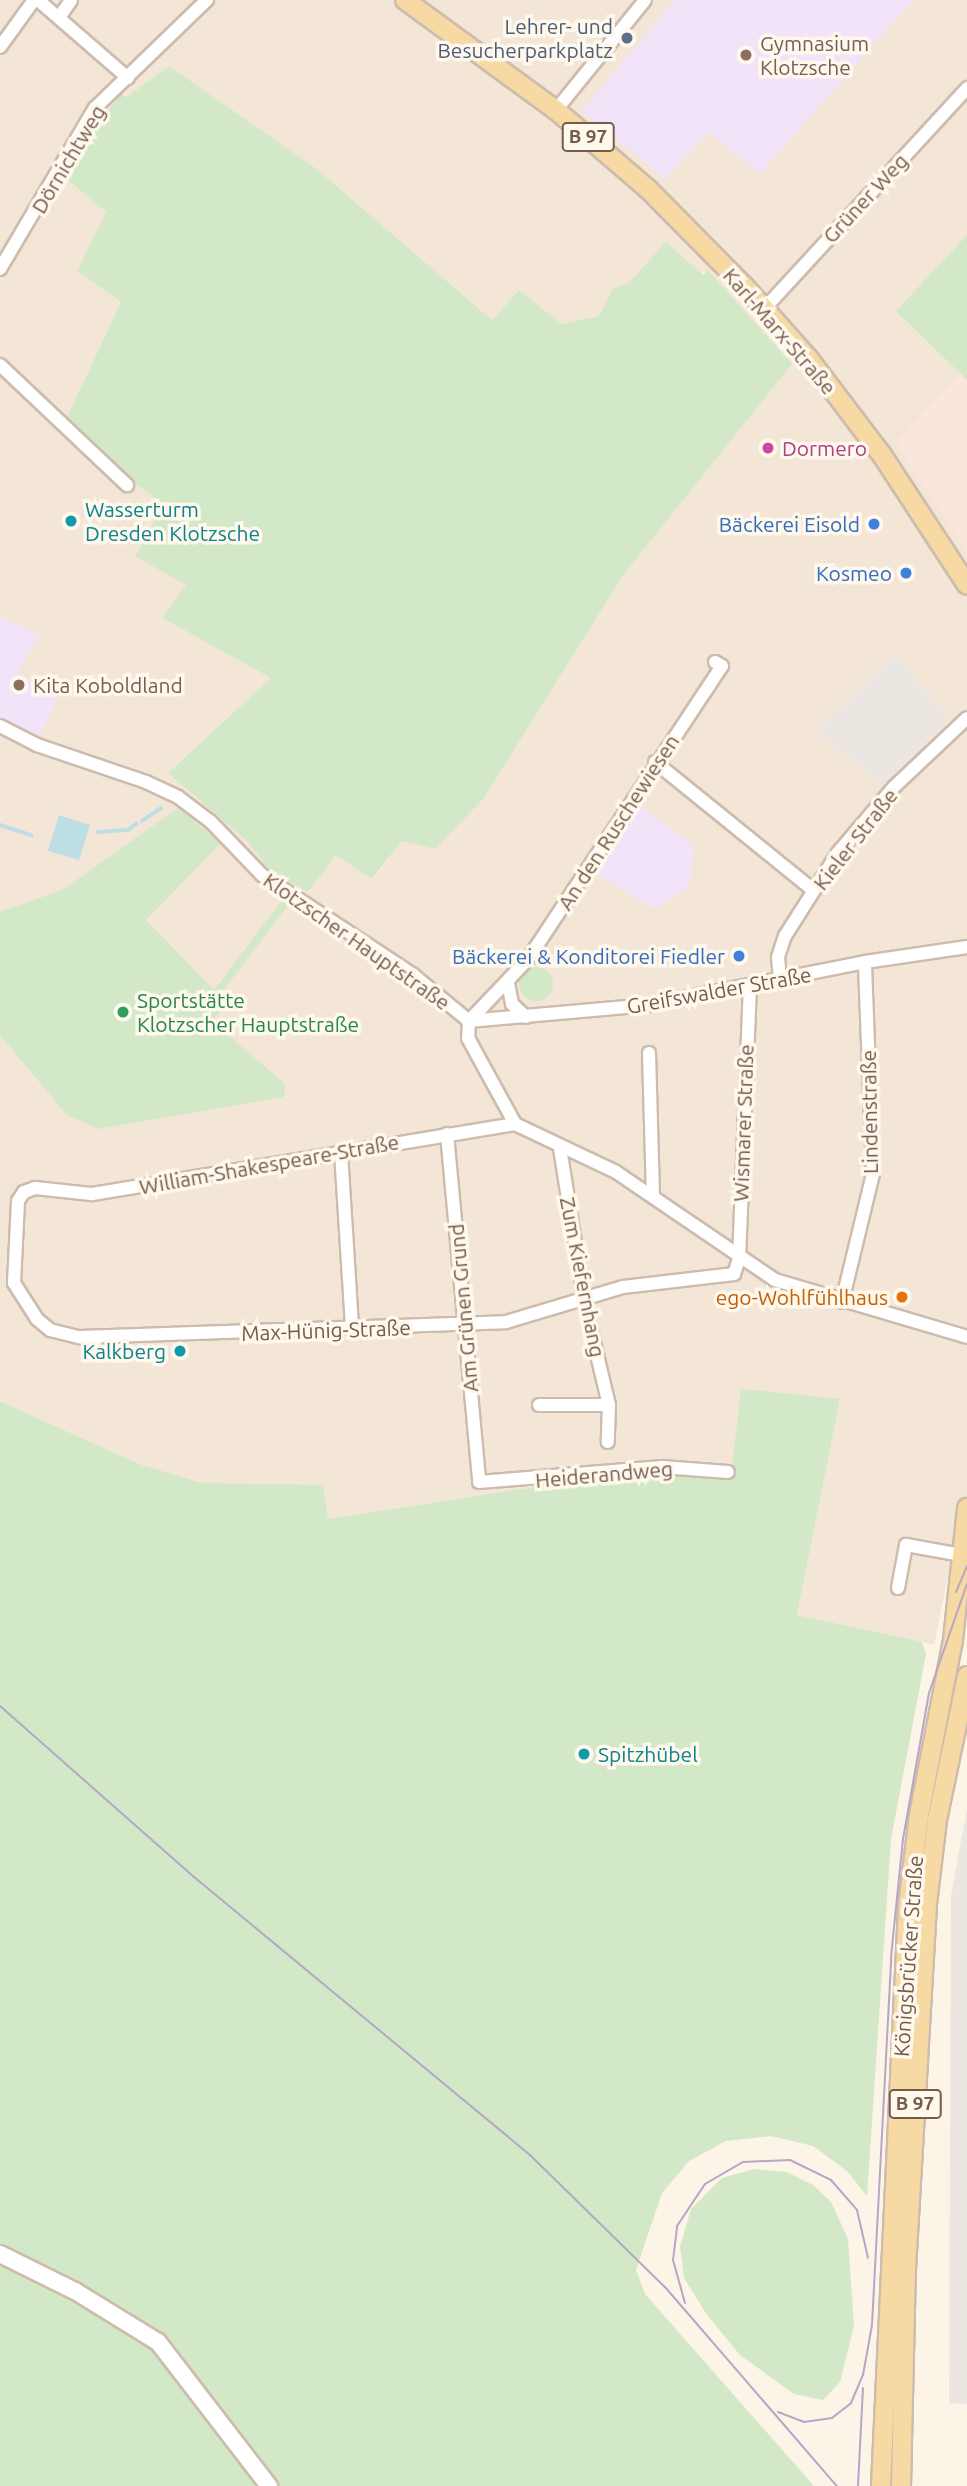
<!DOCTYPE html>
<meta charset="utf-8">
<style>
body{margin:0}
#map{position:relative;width:967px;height:2486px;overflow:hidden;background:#fbf4e7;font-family:Ubuntu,sans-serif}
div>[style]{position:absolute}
.residential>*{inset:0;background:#f3e6d6}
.commercial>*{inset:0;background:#fbe5dc}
.industrial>*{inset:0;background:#ece6e1}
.education>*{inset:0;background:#f1e4f8}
.green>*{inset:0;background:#d3e8c6}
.round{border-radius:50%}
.water>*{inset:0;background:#bcdee4}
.stream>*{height:3.5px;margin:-1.75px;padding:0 1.75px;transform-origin:1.75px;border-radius:1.75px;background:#bcdee4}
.roads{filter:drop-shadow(2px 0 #cdbcae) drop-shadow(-2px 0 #cdbcae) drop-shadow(0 2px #cdbcae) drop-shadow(0 -2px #cdbcae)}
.street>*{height:12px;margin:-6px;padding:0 6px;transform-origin:6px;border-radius:6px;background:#fff}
.secondary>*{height:16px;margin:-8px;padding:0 8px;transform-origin:8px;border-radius:8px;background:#fff}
.primary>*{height:18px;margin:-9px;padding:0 9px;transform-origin:9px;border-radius:9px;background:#f6d9a3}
.tram>*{height:2px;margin:-1px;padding:0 1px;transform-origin:1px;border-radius:1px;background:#b7a6c5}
.dots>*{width:19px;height:19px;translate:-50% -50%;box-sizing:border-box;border:4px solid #fef8ed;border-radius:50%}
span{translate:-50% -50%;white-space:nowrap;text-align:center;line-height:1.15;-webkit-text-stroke:7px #fef8ed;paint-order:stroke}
.shield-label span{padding:2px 5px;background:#fef8ed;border:2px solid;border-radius:5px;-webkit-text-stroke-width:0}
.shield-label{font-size:19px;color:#745b4d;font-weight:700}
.service-label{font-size:21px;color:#4e5e75}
.right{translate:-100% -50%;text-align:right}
.education-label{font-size:21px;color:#785e54}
.left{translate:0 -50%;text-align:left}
.street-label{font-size:21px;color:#745b4d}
.hotel-label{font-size:21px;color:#b23c85}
.culture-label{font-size:21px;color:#0d838f}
.shop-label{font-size:21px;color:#366cbe}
.leisure-label{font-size:21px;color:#27864d}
.food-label{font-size:21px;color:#c56008}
</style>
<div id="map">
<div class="residential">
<div style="clip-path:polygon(evenodd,0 0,967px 0,967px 235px,897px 311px,967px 380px,967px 1532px,957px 1532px,934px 1645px,797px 1615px,840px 1399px,731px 1476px,605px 1476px,328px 1519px,243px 1486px,202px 1483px,139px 1464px,0 1401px,0 0,121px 93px,318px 170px,492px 320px,519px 290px,562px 324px,599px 316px,708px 271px,792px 364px,624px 574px,484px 798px,402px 841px,373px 879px,336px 855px,308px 891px,271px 872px,247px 841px,168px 773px,271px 678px,162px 618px,187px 585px,135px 556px,164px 504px,127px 478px,67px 417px,121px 302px,77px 271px,106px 212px,62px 175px,121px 93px)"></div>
</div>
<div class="commercial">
<div style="clip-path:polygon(961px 374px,967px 380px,967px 551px,896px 442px)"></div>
</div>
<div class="industrial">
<div style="clip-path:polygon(895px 653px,950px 719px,882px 786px,815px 731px)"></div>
<div style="clip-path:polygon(967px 1809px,967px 2404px,949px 2403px,951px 1895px)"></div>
</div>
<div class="education">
<div style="clip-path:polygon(674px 0,913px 0,760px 174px,709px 132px,665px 179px,582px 111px)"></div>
<div style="clip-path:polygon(0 617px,40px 635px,17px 672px,58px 698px,37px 739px,0 717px)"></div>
<div style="clip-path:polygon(635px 803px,694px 845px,689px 886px,655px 910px,591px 870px)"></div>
</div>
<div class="green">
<div style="clip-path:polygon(169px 66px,318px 170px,492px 320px,519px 290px,562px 324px,599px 316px,613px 288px,629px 283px,666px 242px,703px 275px,708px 270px,792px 364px,624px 574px,484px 798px,435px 849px,402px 841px,372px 879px,336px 855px,308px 892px,271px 872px,247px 841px,168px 773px,271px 678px,162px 618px,186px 585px,135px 556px,164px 504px,127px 478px,67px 417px,121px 302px,77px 271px,106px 212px,62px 175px,121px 93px,127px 97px)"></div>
<div style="clip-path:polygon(967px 235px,967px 380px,896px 311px)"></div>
<div style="clip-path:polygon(178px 808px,221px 843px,146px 920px,214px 990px,282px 900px,288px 905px,220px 995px,229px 1003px,212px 1021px,285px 1084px,284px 1097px,98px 1129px,67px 1115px,0 1035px,0 912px,64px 889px)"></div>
<div class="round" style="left:519px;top:967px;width:34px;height:34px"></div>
<div style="clip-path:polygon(741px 1389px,840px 1399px,797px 1615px,922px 1642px,926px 1654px,891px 1839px,867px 2196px,847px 2171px,813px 2146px,771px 2136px,726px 2141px,689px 2161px,662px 2193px,636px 2270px,645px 2294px,814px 2486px,0 2486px,0 1401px,139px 1464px,202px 1483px,323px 1485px,328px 1519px,605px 1476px,664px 1471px,731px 1476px)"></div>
<div style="clip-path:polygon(754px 2169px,787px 2172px,813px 2185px,831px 2202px,848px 2239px,854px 2326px,840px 2382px,823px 2400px,794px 2394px,740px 2355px,707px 2315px,684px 2278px,680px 2247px,691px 2209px,722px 2178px)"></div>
</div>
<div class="water">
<div style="clip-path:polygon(59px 815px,90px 825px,79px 860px,48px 851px)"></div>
</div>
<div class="stream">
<div style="left:142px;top:821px;width:23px;rotate:-34deg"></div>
<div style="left:0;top:825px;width:33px;rotate:18deg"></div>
<div style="left:98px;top:832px;width:30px;rotate:-4deg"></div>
<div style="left:128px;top:830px;width:10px;rotate:-37deg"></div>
</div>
<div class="roads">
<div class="street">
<div style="left:38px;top:0;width:119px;rotate:40.9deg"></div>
<div style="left:60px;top:16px;width:19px;rotate:-55deg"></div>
<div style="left:0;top:47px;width:58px;rotate:-54.1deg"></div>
<div style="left:556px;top:110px;width:141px;rotate:-51deg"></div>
<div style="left:0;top:269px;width:187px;rotate:-59.5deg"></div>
<div style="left:95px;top:108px;width:156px;rotate:-44deg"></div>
<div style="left:765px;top:308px;width:299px;rotate:-47.4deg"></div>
<div style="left:0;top:365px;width:175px;rotate:43.4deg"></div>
<div style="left:0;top:726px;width:42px;rotate:27.2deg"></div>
<div style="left:37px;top:745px;width:115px;rotate:18.7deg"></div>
<div style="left:146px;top:782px;width:35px;rotate:25deg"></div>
<div style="left:178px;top:797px;width:41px;rotate:37.1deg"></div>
<div style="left:211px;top:822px;width:74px;rotate:46.1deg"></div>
<div style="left:262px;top:875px;width:180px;rotate:33.4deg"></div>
<div style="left:412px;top:974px;width:74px;rotate:39.5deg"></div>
<div style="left:655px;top:762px;width:203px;rotate:39deg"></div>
<div style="left:780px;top:980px;width:23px;rotate:-95deg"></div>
<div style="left:778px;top:957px;width:22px;rotate:-72deg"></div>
<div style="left:785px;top:936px;width:97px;rotate:-57.6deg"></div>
<div style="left:837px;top:854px;width:88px;rotate:-49.6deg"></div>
<div style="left:894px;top:787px;width:100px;rotate:-43.4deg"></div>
<div style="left:508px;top:983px;width:21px;rotate:79deg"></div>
<div style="left:512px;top:1004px;width:19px;rotate:43deg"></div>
<div style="left:470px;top:1020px;width:84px;rotate:-46.4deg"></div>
<div style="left:528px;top:959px;width:351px;rotate:-56.5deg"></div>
<div style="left:722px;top:666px;width:8px;rotate:-150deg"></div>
<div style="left:469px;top:1021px;width:17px;rotate:93deg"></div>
<div style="left:468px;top:1038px;width:98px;rotate:61.3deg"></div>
<div style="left:515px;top:1124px;width:112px;rotate:25.4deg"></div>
<div style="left:616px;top:1172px;width:192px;rotate:34.2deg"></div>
<div style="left:775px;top:1280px;width:200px;rotate:16.5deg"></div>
<div style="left:469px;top:1021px;width:180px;rotate:-5.1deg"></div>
<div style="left:648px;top:1005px;width:221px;rotate:-11.2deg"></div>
<div style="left:865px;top:962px;width:103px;rotate:-8.4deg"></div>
<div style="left:649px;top:1053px;width:143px;rotate:88.4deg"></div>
<div style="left:515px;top:1124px;width:430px;rotate:170.6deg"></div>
<div style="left:91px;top:1194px;width:56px;rotate:-173.9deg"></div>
<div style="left:35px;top:1188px;width:12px;rotate:160deg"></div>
<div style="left:24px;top:1192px;width:11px;rotate:124deg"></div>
<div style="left:18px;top:1201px;width:82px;rotate:92.8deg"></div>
<div style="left:14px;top:1283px;width:43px;rotate:57.4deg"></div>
<div style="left:37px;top:1319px;width:17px;rotate:40deg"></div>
<div style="left:50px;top:1330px;width:30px;rotate:14deg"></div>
<div style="left:79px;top:1337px;width:427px;rotate:-2deg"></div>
<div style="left:506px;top:1322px;width:122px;rotate:-16.7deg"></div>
<div style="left:623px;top:1287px;width:112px;rotate:-6.7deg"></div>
<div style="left:734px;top:1274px;width:16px;rotate:-72deg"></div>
<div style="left:739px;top:1259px;width:272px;rotate:-87.7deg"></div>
<div style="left:447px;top:1134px;width:349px;rotate:84.7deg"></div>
<div style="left:479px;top:1482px;width:184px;rotate:-4.7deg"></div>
<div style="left:662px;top:1467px;width:66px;rotate:4.3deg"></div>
<div style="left:560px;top:1148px;width:154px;rotate:81deg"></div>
<div style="left:584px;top:1300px;width:108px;rotate:76.6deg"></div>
<div style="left:609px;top:1405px;width:37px;rotate:92deg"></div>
<div style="left:341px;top:1152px;width:176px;rotate:86.4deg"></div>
<div style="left:842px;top:1302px;width:132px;rotate:-76.4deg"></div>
<div style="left:873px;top:1174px;width:212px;rotate:-92.2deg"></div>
<div style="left:539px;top:1405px;width:70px"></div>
<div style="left:898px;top:1588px;width:44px;rotate:-79.5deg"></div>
<div style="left:906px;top:1545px;width:62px;rotate:10.2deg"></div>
</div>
<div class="secondary">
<div style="left:0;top:2254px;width:84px;rotate:26.3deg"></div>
<div style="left:75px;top:2291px;width:97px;rotate:31.6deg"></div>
<div style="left:158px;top:2342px;width:182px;rotate:52.4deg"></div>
</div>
<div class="primary">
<div style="left:405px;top:0;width:187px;rotate:36.1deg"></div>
<div style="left:556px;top:110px;width:121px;rotate:40.7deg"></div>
<div style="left:648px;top:189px;width:138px;rotate:45.3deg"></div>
<div style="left:745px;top:287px;width:96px;rotate:48.4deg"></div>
<div style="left:809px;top:359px;width:121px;rotate:52.8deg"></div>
<div style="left:882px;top:455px;width:155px;rotate:56.8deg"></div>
<div style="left:881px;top:2486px;width:581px;rotate:-87.33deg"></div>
<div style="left:908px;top:1906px;width:92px;rotate:-83.1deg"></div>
<div style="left:919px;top:1815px;width:178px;rotate:-79deg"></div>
<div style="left:953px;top:1640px;width:133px;rotate:-83.9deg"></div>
<div style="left:901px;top:2486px;width:217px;rotate:-88.7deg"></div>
<div style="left:906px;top:2269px;width:366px;rotate:-86.7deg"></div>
<div style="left:927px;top:1904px;width:85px;rotate:-83.2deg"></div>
<div style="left:937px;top:1820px;width:147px;rotate:-78.2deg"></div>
</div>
</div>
<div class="tram">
<div style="left:956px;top:1592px;width:28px;rotate:-67deg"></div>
<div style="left:0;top:1706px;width:259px;rotate:41.4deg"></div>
<div style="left:194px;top:1877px;width:436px;rotate:39.6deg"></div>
<div style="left:530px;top:2155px;width:189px;rotate:44.4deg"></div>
<div style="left:665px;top:2287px;width:263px;rotate:49.2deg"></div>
<div style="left:685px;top:2303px;width:45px;rotate:-105.6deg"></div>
<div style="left:673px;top:2260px;width:34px;rotate:-83deg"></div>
<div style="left:677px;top:2226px;width:50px;rotate:-56.3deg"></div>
<div style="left:705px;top:2184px;width:44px;rotate:-30.1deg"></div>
<div style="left:743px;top:2162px;width:47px;rotate:-2.4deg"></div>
<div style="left:790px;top:2160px;width:46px;rotate:26deg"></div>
<div style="left:831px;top:2180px;width:40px;rotate:49deg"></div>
<div style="left:857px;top:2210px;width:49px;rotate:77.1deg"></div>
<div style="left:778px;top:2412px;width:28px;rotate:21deg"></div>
<div style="left:804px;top:2422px;width:28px;rotate:-8deg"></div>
<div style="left:832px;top:2418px;width:24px;rotate:-38deg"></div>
<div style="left:851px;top:2403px;width:30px;rotate:-67deg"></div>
<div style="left:863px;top:2375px;width:51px;rotate:-79.8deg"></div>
<div style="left:872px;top:2325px;width:368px;rotate:-87deg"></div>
<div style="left:891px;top:1957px;width:119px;rotate:-84.2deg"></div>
<div style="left:903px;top:1839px;width:148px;rotate:-79.9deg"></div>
<div style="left:929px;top:1693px;width:115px;rotate:-70.8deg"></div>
<div style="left:858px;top:2486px;width:98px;rotate:-87.1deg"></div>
</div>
<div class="dots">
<div style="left:627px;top:38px;background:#5c6f8a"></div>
<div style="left:746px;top:55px;background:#8d6e63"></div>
<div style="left:768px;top:448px;background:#d1479c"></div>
<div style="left:71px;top:521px;background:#0f9aa8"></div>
<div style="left:874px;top:524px;background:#3f7fe0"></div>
<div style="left:906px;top:573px;background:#3f7fe0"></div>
<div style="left:19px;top:685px;background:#8d6e63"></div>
<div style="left:739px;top:956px;background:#3f7fe0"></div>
<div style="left:123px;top:1012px;background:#2e9e5b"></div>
<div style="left:902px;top:1297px;background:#e8710a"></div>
<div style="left:180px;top:1351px;background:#0f9aa8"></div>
<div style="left:584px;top:1754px;background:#0f9aa8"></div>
</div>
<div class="shield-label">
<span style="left:588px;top:137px">B 97</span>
<span style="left:915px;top:2104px">B 97</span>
</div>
<div class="service-label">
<span class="right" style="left:613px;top:38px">Lehrer- und<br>Besucherparkplatz</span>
</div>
<div class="education-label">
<span class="left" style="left:760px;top:55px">Gymnasium<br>Klotzsche</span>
<span class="left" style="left:33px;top:685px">Kita Koboldland</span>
</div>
<div class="street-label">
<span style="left:68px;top:159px;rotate:-59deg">Dörnichtweg</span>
<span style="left:865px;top:198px;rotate:-47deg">Grüner Weg</span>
<span style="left:780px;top:331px;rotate:49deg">Karl-Marx-Straße</span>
<span style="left:618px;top:822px;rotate:-57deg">An den Ruschewiesen</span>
<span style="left:855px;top:839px;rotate:-52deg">Kieler Straße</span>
<span style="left:357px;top:941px;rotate:35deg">Klotzscher Hauptstraße</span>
<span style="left:719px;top:990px;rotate:-10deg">Greifswalder Straße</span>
<span style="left:869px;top:1112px;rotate:-91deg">Lindenstraße</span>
<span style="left:743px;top:1123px;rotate:-88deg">Wismarer Straße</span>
<span style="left:269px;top:1164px;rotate:-10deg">William-Shakespeare-Straße</span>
<span style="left:583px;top:1277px;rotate:79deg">Zum Kiefernhang</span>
<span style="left:463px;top:1308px;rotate:-95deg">Am Grünen Grund</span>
<span style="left:326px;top:1330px;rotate:-2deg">Max-Hünig-Straße</span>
<span style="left:604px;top:1474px;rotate:-5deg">Heiderandweg</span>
<span style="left:908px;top:1956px;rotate:-86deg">Königsbrücker Straße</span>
</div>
<div class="hotel-label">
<span class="left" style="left:782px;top:448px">Dormero</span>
</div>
<div class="culture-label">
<span class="left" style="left:85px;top:521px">Wasserturm<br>Dresden Klotzsche</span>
<span class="right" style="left:166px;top:1351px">Kalkberg</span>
<span class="left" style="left:598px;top:1754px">Spitzhübel</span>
</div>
<div class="shop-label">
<span class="right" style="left:860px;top:524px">Bäckerei Eisold</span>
<span class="right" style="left:892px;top:573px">Kosmeo</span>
<span class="right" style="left:725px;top:956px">Bäckerei &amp; Konditorei Fiedler</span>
</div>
<div class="leisure-label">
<span class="left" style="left:137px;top:1012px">Sportstätte<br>Klotzscher Hauptstraße</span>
</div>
<div class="food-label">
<span class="right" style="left:888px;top:1297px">ego-Wohlfühlhaus</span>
</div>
</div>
